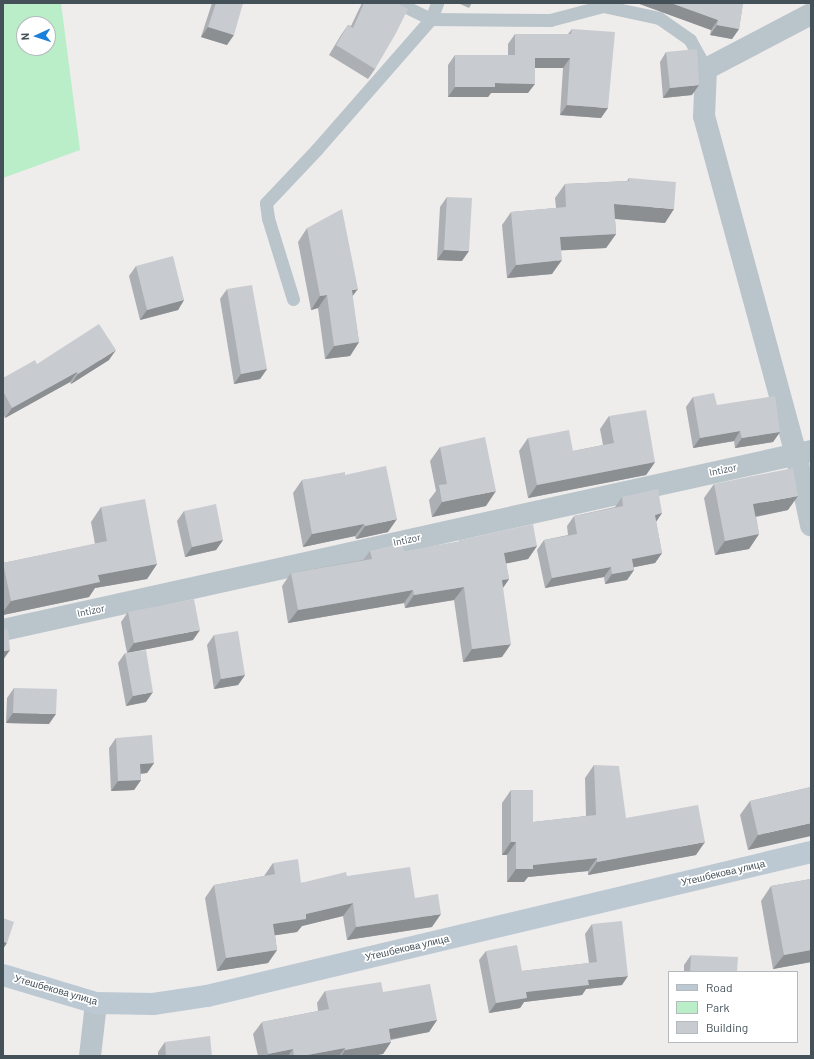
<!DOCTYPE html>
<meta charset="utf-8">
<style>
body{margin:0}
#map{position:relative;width:814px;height:1059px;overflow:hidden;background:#efecec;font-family:Barlow,sans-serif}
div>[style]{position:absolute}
.green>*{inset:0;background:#b9eec8}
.lane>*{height:13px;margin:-6.5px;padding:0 6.5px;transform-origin:6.5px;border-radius:6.5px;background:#bac5cb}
.street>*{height:22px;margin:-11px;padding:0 11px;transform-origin:11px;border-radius:11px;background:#bac5cb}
.secondary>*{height:22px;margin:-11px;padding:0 11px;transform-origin:11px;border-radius:11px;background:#bcc9d3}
.wall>*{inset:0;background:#acafb4}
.shaded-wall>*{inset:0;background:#8c8f92}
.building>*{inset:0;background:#c8ccd1}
span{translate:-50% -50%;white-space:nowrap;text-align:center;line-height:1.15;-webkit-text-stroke:3.5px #fff;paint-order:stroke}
.street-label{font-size:10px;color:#445159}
.frame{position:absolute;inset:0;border:4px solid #445159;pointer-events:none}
.legend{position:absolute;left:668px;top:971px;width:130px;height:72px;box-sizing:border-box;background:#fff;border:1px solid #b4b9bd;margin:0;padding:5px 7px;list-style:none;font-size:12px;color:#445159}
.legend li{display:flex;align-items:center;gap:8px;height:20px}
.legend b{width:20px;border:1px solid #b4b9bd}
.north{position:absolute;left:16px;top:16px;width:40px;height:40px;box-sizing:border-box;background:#fff;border:1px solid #b4b9bd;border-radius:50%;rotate:267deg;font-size:11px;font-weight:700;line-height:16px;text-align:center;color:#445159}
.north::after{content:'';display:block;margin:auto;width:14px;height:18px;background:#1981db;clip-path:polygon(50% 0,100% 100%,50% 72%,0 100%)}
</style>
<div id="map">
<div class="green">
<div style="clip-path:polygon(evenodd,3px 3px,61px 3px,80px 150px,3px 178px,3px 3px,24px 24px,48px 24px,48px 48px,24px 48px,24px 24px)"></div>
</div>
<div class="lane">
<div style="left:398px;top:3px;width:37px;rotate:26deg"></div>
<div style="left:431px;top:19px;width:119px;rotate:0.5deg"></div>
<div style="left:550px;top:20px;width:55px;rotate:-14.8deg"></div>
<div style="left:603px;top:6px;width:57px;rotate:12.1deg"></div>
<div style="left:659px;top:18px;width:38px;rotate:35deg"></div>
<div style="left:690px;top:40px;width:33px;rotate:61deg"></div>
<div style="left:293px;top:299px;width:85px;rotate:-107.2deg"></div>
<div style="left:268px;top:218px;width:15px;rotate:-98deg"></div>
<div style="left:266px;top:203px;width:74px;rotate:-46.6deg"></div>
<div style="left:317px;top:149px;width:173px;rotate:-48.8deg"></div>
<div style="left:431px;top:19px;width:17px;rotate:-69deg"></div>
</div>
<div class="street">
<div style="left:811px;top:14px;width:119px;rotate:152.4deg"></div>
<div style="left:706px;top:69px;width:47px;rotate:92.4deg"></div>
<div style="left:704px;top:116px;width:350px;rotate:74.8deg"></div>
<div style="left:796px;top:454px;width:73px;rotate:78.1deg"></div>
<div style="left:3px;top:630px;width:828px;rotate:-12.49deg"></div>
<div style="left:90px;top:1056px;width:53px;rotate:-83.5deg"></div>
</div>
<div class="secondary">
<div style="left:3px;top:975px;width:97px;rotate:16.8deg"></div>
<div style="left:96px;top:1003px;width:57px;rotate:1deg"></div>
<div style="left:153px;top:1004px;width:55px;rotate:-8.4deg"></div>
<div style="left:207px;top:996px;width:621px;rotate:-13.41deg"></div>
</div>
<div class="wall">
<div style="clip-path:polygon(212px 3px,243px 3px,227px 45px,201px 37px)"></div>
<div style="clip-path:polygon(362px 3px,396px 3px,375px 69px,368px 79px,329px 55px,341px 35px,348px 25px,351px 26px)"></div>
<div style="clip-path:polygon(458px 3px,472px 3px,469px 8px)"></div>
<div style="clip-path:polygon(637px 3px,743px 3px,739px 29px,732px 39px,710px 35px,711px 30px)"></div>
<div style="clip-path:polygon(572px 29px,601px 118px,560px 115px,563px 68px,535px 68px,528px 93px,491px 93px,488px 97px,448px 97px,448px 65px,455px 55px,508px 55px,508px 44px,515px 34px,568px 34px)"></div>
<div style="clip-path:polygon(666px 52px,692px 95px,663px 98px,660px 62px)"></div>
<div style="clip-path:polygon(629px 178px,665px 223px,615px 219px,616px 234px,606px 248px,561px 250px,552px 274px,507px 278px,502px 225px,511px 212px,556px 208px,555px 198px,565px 184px,627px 181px)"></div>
<div style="clip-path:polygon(447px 197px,462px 261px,437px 260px,440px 207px)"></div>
<div style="clip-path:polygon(307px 228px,352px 296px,359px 342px,350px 356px,325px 359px,318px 308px,311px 310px,298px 242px)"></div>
<div style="clip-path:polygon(136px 266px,184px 300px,178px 310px,140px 320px,129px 276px)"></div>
<div style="clip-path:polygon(227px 289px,267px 369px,260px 379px,234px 384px,220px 299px)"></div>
<div style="clip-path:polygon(109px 360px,71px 384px,70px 382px,5px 418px,3px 414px,3px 378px,37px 364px)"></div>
<div style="clip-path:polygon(693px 397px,717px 405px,780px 432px,773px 442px,735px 448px,734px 441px,693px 448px,686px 407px)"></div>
<div style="clip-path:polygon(609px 416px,655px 462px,646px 475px,528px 498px,519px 451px,528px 438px,573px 451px,603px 445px,600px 429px)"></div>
<div style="clip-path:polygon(440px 447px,486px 506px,432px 517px,429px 500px,436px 491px,430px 461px)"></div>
<div style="clip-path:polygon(345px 475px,388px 532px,356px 539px,355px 536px,303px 547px,293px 493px,302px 480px)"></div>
<div style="clip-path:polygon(714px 484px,788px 510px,756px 517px,759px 534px,749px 549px,715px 555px,704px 498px)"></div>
<div style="clip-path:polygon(622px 497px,662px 513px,656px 522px,662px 553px,655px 563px,634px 567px,634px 570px,627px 580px,605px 584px,604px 577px,545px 588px,537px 550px,544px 540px,568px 535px,567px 526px,574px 516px,615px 507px)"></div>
<div style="clip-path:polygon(101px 507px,157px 564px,147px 579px,95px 588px,89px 597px,3px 615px,3px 563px,95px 544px,91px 522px)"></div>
<div style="clip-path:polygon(184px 511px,223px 540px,216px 550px,185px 557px,177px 521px)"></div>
<div style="clip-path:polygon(460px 540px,537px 546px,528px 559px,506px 563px,509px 579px,503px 588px,502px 657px,463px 662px,454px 600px,405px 608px,404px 603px,288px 623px,282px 586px,291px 573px,363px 560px,370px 551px,404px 551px,459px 542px)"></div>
<div style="clip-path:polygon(128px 612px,193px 640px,127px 653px,121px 622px)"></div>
<div style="clip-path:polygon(214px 635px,245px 675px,238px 685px,214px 689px,207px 645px)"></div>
<div style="clip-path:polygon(125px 653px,146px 702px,126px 706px,118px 663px)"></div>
<div style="clip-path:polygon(14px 688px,49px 724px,6px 723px,7px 698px)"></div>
<div style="clip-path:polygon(116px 738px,154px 763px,147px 773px,141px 774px,141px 780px,134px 790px,111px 791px,109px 748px)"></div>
<div style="clip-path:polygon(594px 765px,626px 818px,696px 855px,588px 875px,588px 871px,528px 877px,524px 882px,507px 882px,507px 855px,502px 855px,502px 803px,511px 790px,533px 822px,586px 816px,585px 778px)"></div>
<div style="clip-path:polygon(811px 787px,748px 850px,740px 815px,750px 801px)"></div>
<div style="clip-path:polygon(273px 863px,301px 883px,347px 876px,415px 898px,432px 927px,347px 940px,343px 916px,302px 926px,297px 932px,275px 935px,277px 950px,268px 963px,217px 971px,205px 898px,214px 885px,264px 876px)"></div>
<div style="clip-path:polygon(811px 879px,811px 962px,773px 969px,761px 901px,771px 886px)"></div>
<div style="clip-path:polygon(592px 924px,622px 985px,586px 989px,582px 995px,524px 1002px,520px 1008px,489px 1013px,479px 960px,486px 951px,522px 971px,589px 963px,585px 934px)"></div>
<div style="clip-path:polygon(691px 955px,737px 972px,684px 972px,684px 965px)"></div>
<div style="clip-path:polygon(325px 991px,383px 992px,437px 1020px,429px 1032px,391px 1040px,391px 1042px,383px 1054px,372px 1056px,258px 1056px,253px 1034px,262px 1022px,318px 1011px,317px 1003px)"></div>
<div style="clip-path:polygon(165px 1042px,212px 1056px,158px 1056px,158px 1052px)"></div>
</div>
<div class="shaded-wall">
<div style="clip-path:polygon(637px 3px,671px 3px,718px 20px,711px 30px)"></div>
<div style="clip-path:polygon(717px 25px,739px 29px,732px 39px,710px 35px)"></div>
<div style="clip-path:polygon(208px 27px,234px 35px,227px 45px,201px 37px)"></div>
<div style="clip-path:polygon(535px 58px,570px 58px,563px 68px,528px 68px)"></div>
<div style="clip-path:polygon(495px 83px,535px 84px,528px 93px,491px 93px,488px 97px,448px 97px,455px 87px)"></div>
<div style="clip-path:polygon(699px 85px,692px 95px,663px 98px,670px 88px)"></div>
<div style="clip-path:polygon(567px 105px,608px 108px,601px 118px,560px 115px)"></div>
<div style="clip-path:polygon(614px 204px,674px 209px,665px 223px,605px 218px)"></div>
<div style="clip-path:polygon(616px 234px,606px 248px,550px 251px,560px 237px)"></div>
<div style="clip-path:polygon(444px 250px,469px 251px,462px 261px,437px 260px)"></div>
<div style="clip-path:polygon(562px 260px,552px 274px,507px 278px,516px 265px)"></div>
<div style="clip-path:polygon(358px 289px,348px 302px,352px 290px)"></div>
<div style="clip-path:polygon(327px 295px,318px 308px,311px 310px,320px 296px)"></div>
<div style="clip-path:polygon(184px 300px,178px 310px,140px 320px,147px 310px)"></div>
<div style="clip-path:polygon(359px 342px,350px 356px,325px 359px,334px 346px)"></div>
<div style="clip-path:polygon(116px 350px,109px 360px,71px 384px,78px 374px)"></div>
<div style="clip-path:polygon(267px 369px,260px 379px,234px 384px,241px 374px)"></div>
<div style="clip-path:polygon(77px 372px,70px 382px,5px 418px,12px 408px)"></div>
<div style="clip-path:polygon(740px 431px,734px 441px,693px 448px,700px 438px)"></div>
<div style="clip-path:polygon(780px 432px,773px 442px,735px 448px,742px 438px)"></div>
<div style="clip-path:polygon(655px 462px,646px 475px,528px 498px,537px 485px)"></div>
<div style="clip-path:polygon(496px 491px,486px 506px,432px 517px,442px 502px)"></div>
<div style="clip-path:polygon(798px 496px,788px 510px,743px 519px,753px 504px)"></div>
<div style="clip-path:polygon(662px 513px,655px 523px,655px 515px)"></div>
<div style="clip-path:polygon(397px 519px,388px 532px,356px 539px,365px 526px)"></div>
<div style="clip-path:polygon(364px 524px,355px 536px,303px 547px,312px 534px)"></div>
<div style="clip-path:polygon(759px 534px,749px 549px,715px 555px,725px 541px)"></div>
<div style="clip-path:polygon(223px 540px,216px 550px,185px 557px,192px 547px)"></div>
<div style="clip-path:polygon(537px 546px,528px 559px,495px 566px,504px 553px)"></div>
<div style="clip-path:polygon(662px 553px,655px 563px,625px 569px,632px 559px)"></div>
<div style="clip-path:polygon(157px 564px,147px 579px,95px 588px,89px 597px,3px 615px,3px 612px,11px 601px,98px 575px)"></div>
<div style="clip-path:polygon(611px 567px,604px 577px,545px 588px,552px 578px)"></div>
<div style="clip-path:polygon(634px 570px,627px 580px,605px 584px,612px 574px)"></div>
<div style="clip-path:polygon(509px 579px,500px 592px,502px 580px)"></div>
<div style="clip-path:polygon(464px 587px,454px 600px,405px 608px,414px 595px)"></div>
<div style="clip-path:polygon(413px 590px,404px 603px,288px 623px,298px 610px)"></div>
<div style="clip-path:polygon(200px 630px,193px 640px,127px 653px,134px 643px)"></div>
<div style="clip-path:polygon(511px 644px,502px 657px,463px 662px,472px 649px)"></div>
<div style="clip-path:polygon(10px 650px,3px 660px,3px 651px)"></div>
<div style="clip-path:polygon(245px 675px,238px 685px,214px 689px,221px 679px)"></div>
<div style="clip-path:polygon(153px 692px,146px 702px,126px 706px,133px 696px)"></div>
<div style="clip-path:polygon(13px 713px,56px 714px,49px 724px,6px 723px)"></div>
<div style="clip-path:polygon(154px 763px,147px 773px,133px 774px,140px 764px)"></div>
<div style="clip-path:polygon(141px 780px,134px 790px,111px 791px,118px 781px)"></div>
<div style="clip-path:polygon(811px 823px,811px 836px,748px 850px,758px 835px)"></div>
<div style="clip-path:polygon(511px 842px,516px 842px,507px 855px,502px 855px)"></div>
<div style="clip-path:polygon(705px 842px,696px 855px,588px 875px,597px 862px)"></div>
<div style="clip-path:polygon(597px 858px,588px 871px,528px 877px,524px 882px,507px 882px,516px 869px,533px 865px)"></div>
<div style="clip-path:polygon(353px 903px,343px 916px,302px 926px,297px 932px,264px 937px,273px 924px,306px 914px)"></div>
<div style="clip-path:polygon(441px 914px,432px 927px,347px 940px,356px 927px)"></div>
<div style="clip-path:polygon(3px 941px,7px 943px,3px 949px)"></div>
<div style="clip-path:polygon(277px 950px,268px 963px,217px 971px,226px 958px)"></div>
<div style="clip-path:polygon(811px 950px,811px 962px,773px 969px,784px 955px)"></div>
<div style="clip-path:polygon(628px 976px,622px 985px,586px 989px,582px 995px,524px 1002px,520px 1008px,489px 1013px,496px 1003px,526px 992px,588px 980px)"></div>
<div style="clip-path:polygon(437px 1020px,429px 1032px,381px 1041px,389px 1029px)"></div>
<div style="clip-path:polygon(391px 1042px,383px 1054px,372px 1056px,341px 1056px,345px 1050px)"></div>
<div style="clip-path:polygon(345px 1048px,339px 1056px,302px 1056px)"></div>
<div style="clip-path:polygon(293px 1049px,288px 1056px,267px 1056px,268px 1054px)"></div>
</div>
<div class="building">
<div style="clip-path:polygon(216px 3px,243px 3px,234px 35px,208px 27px)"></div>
<div style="clip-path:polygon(364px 3px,396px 3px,408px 9px,395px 35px,375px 69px,336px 45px,348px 25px,353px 28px)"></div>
<div style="clip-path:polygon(671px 3px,743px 3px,739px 29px,717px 25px,718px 20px)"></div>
<div style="clip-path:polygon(572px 29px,615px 32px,608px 108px,567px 105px,570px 58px,535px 58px,535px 84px,495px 83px,495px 87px,455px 87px,455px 55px,515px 55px,515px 34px,571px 34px)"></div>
<div style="clip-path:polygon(697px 49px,699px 85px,670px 88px,666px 52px)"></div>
<div style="clip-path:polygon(629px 178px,676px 182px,674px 209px,614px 204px,616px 234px,560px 237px,562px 260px,516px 265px,511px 212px,566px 207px,565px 184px,629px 181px)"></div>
<div style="clip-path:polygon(447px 197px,472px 198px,469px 251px,444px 250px)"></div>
<div style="clip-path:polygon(342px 209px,358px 289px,352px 290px,359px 342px,334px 346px,327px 295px,320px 296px,307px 228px)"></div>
<div style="clip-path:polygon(173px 256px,184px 300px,147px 310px,136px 266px)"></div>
<div style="clip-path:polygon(252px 285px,267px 369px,241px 374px,227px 289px)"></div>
<div style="clip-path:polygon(99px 324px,116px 350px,78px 374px,77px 372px,12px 408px,3px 391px,3px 378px,35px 360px,37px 364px)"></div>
<div style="clip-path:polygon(714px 393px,717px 405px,775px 396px,780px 432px,742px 438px,740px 431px,700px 438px,693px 397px)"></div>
<div style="clip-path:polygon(646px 410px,655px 462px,537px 485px,528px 438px,569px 430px,573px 451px,614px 443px,609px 416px)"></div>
<div style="clip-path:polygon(485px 437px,496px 491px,442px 502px,439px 485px,447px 484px,440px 447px)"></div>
<div style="clip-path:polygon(386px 466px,397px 519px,365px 526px,364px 524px,312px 534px,302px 480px,345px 472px,345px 475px)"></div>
<div style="clip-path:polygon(793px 468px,798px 496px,753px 504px,759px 534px,725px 541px,714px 484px)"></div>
<div style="clip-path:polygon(658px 489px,662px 513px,655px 515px,662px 553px,632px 559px,634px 570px,612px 574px,611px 567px,552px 578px,544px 540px,577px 534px,574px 516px,623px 506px,622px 497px)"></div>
<div style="clip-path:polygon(145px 499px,157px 564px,98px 575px,100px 582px,11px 601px,3px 563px,107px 541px,101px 507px)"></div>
<div style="clip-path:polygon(216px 504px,223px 540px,192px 547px,184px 511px)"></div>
<div style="clip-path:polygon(533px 524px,537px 546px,504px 553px,509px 579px,502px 580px,511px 644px,472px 649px,464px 587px,414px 595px,413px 590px,298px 610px,291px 573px,372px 559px,370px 551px,402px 543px,404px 551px,461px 541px,460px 540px)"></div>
<div style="clip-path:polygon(194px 599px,200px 630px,134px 643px,128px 612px)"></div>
<div style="clip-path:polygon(8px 629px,10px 650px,3px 651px,3px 630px)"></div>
<div style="clip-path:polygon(238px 631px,245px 675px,221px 679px,214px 635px)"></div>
<div style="clip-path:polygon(146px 650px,153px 692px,133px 696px,125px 653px)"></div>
<div style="clip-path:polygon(14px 688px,57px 689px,56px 714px,13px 713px)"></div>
<div style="clip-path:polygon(152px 735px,154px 763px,140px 764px,141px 780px,118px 781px,116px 738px)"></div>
<div style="clip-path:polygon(594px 765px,619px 766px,626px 818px,698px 805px,705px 842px,597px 862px,597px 858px,533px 865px,533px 869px,516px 869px,516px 842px,511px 842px,511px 790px,533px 790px,533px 822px,596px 815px)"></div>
<div style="clip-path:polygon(811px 787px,811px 823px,758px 835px,750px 801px)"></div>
<div style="clip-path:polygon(298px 859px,301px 883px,346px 872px,347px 876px,410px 867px,415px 898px,438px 894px,441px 914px,356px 927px,353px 903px,306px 914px,306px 919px,273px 924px,277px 950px,226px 958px,214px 885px,275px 874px,273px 863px)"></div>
<div style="clip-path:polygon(811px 879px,811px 950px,784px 955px,771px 886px)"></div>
<div style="clip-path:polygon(3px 918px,14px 922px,7px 943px,3px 941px)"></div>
<div style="clip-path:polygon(622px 921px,628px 976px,588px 980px,589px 985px,526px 992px,527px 998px,496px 1003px,486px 951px,517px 945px,522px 971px,597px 962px,592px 924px)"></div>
<div style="clip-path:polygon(691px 955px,738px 957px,737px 972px,690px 972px)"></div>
<div style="clip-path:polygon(381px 982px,383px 992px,430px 984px,437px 1020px,389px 1029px,391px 1042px,345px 1050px,345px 1048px,302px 1056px,294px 1056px,293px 1049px,268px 1054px,262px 1022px,329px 1009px,325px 991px)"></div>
<div style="clip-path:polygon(210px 1036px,212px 1056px,166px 1056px,165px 1042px)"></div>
</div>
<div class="street-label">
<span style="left:723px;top:470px;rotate:-12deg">Intizor</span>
<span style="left:407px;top:540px;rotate:-12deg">Intizor</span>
<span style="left:91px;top:611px;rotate:-12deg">Intizor</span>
<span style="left:723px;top:873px;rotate:-13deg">Утешбекова улица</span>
<span style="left:407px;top:948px;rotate:-13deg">Утешбекова улица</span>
<span style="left:56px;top:990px;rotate:16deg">Утешбекова улица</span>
</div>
<div class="frame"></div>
<ul class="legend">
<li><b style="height:5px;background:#bcc9d3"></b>Road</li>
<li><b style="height:11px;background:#b9eec8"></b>Park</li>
<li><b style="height:11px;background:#c8ccd1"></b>Building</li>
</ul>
<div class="north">N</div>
</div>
